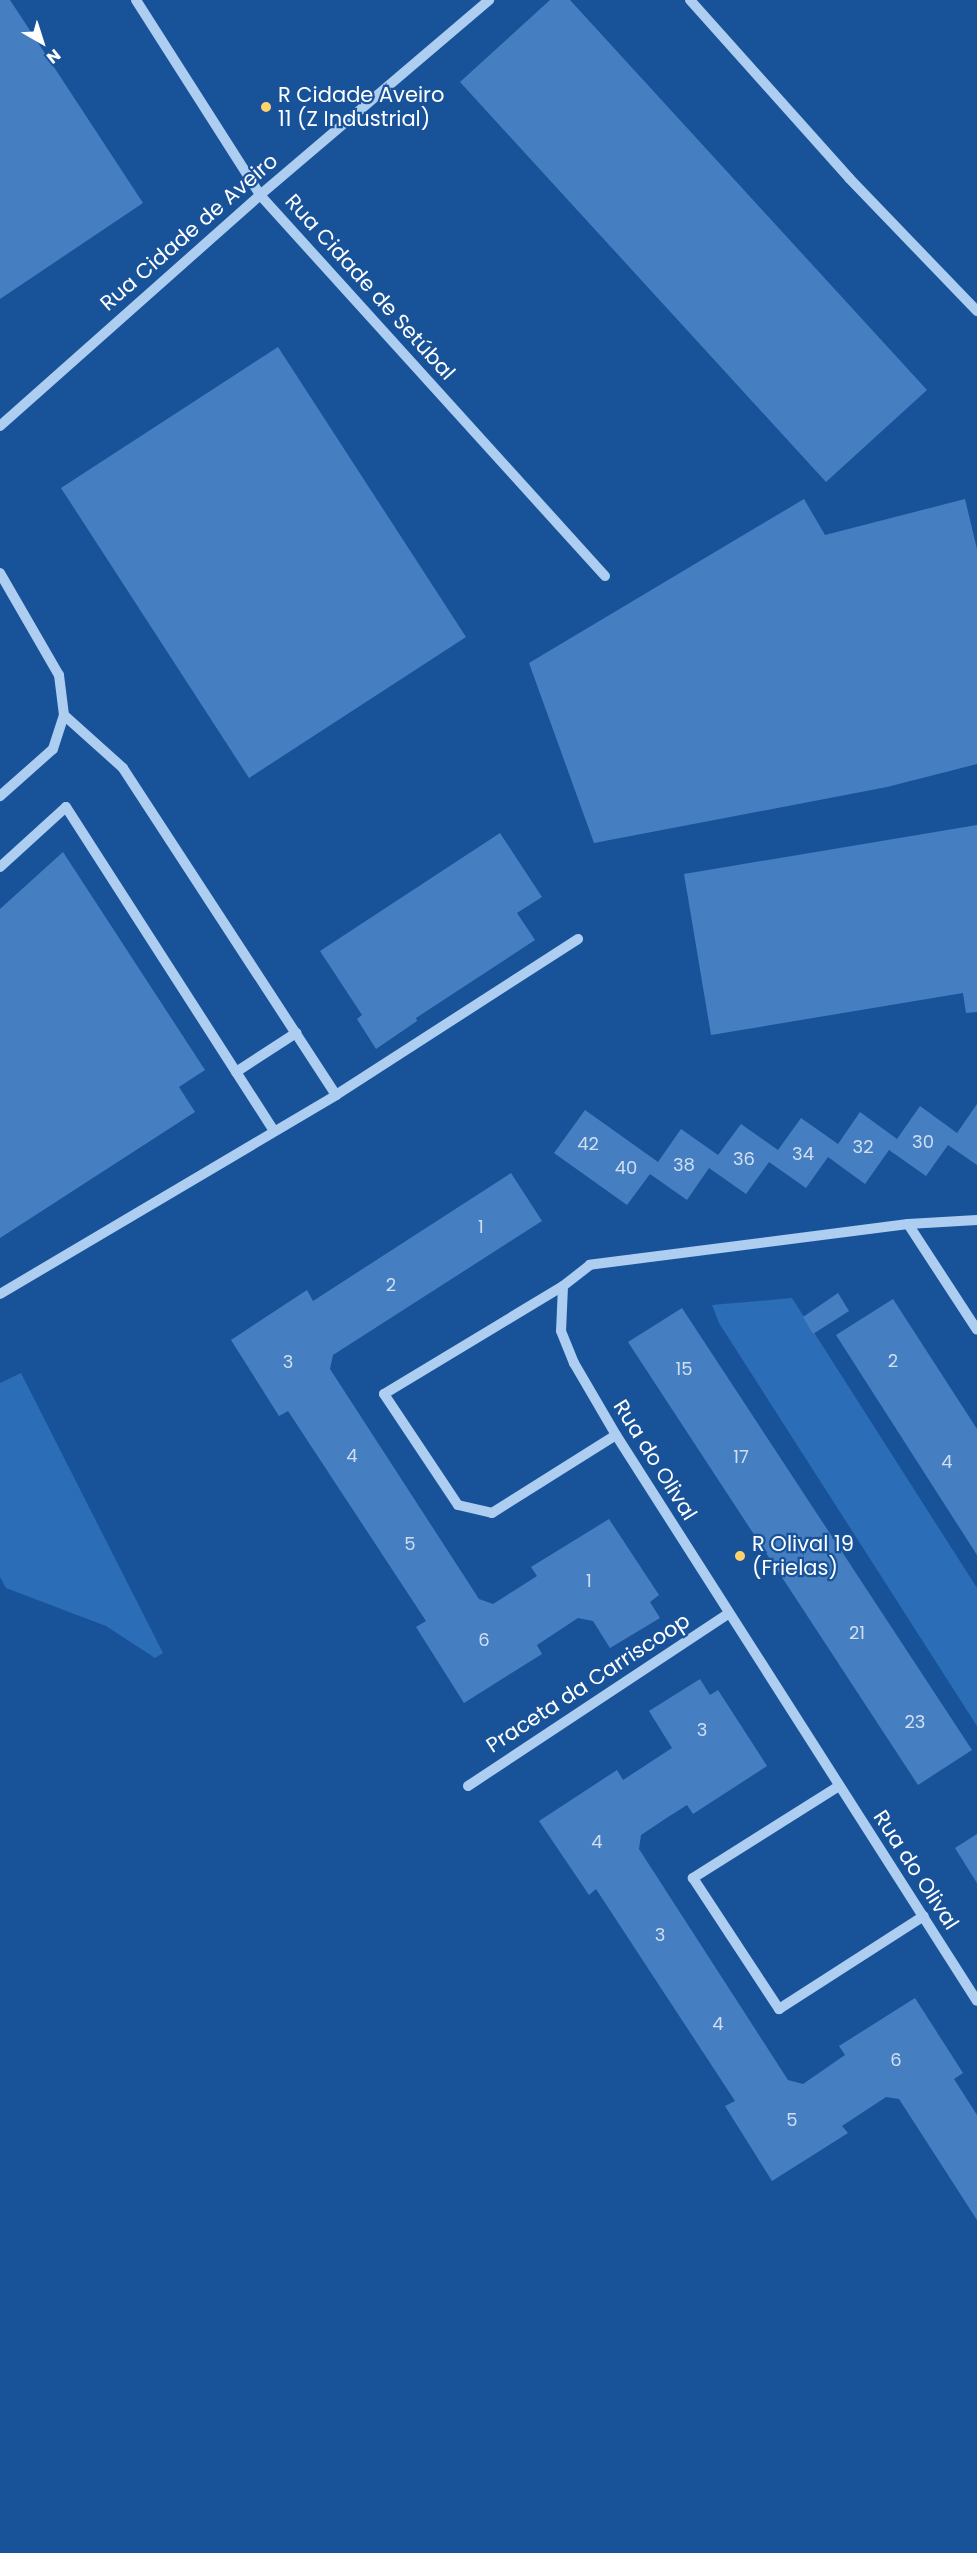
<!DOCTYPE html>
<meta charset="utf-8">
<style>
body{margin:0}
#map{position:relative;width:977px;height:2553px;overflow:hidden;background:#18539a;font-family:Poppins,sans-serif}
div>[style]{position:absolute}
.green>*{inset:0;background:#2c6db7}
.building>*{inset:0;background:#457fc2}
.minor>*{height:10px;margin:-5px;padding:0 5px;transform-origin:5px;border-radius:5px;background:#adcdf1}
.dots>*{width:16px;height:16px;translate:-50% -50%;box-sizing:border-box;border:3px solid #18539a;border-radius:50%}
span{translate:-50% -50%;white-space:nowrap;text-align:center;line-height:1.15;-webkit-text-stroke:4.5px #18539a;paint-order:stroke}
.number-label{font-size:18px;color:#d0dff0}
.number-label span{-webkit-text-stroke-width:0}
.poi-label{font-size:21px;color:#fff}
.left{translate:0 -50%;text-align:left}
.street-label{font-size:21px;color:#fff}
.north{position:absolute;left:12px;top:12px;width:60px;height:60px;-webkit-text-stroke:4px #18539a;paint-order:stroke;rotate:141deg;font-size:16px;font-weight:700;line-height:24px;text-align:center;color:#fff}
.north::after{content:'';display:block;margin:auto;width:21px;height:27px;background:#fff;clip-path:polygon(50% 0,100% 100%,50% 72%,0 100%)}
</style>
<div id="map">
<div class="green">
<div style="clip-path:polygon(792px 1298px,977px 1588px,977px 1726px,719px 1323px,712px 1305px)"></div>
<div style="clip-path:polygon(21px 1373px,163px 1653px,155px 1658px,106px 1626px,6px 1588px,0 1577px,0 1383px)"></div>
</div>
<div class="building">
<div style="clip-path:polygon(0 0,10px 0,143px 203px,0 299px)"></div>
<div style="clip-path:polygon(550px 0,570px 0,927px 390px,826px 482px,460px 82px)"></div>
<div style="clip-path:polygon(278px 347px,466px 637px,249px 778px,61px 488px)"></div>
<div style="clip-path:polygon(804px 499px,825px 535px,965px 499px,977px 549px,977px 764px,887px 787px,594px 843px,529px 663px)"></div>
<div style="clip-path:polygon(977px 825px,977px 1012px,966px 1013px,963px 993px,711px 1035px,684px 874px)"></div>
<div style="clip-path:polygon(500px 833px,542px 897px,517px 913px,535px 940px,416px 1018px,417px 1021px,376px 1049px,357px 1019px,362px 1015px,320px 951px)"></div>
<div style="clip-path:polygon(63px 852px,205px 1070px,179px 1087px,195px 1112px,0 1238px,0 909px)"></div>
<div style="clip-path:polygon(977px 1104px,977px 1165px,948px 1145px,926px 1176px,889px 1150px,865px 1184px,828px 1157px,806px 1188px,769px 1162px,746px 1194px,709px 1168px,687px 1200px,650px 1174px,627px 1205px,554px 1153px,585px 1110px,658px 1162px,681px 1129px,718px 1155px,741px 1124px,778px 1150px,801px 1118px,838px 1144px,860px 1112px,897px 1139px,920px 1106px,957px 1133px)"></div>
<div style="clip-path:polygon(511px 1173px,542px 1221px,333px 1355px,330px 1369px,479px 1599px,493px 1604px,537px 1576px,531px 1567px,609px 1519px,659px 1595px,650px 1602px,660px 1618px,610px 1648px,593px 1621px,578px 1618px,537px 1645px,542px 1654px,464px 1703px,416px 1627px,426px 1621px,288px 1411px,279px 1416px,231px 1340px,307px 1290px,313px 1301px)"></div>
<div style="clip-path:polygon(838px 1293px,849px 1311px,813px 1334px,803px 1317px)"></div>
<div style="clip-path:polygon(893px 1299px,977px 1429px,977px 1555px,836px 1335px)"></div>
<div style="clip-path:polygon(682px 1308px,972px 1750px,918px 1785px,628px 1342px)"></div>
<div style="clip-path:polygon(700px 1679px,710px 1695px,718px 1690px,767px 1766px,693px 1814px,687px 1805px,668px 1817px,641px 1835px,639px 1849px,788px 2080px,803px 2084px,845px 2055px,839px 2046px,915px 1998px,963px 2073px,954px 2079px,977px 2115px,977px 2220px,899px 2099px,886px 2097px,842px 2126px,848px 2133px,772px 2181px,725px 2106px,735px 2101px,596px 1889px,589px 1895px,539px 1821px,617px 1770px,623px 1780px,672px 1748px,649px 1711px)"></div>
<div style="clip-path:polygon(977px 1834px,977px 1883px,955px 1848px)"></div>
</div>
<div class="minor">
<div style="left:136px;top:0;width:231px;rotate:57.5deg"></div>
<div style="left:260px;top:195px;width:514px;rotate:47.84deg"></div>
<div style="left:690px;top:0;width:239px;rotate:48.2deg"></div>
<div style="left:849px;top:178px;width:185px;rotate:46.1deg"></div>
<div style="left:0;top:426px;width:348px;rotate:-41.6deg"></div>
<div style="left:260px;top:195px;width:301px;rotate:-40.4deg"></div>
<div style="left:0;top:573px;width:118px;rotate:60deg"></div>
<div style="left:59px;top:675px;width:40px;rotate:82.9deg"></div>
<div style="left:64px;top:715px;width:36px;rotate:108deg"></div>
<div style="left:53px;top:749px;width:71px;rotate:138.4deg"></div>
<div style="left:0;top:867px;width:89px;rotate:-42.3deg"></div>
<div style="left:66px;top:807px;width:385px;rotate:57.3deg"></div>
<div style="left:236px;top:1072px;width:72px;rotate:-33deg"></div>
<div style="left:336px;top:1095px;width:288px;rotate:-32.8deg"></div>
<div style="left:977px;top:1220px;width:69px;rotate:176.7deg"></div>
<div style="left:908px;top:1224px;width:321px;rotate:172.7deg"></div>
<div style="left:590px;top:1265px;width:34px;rotate:142deg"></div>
<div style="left:563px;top:1286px;width:45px;rotate:92.5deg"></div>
<div style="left:561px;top:1331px;width:35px;rotate:68deg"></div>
<div style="left:574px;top:1363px;width:83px;rotate:59.7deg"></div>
<div style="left:616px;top:1435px;width:671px;rotate:57.47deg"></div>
<div style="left:908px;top:1224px;width:126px;rotate:56.9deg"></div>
<div style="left:563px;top:1286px;width:209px;rotate:148.9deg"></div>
<div style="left:384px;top:1394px;width:133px;rotate:56.3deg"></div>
<div style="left:458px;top:1505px;width:35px;rotate:13deg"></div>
<div style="left:492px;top:1513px;width:146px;rotate:-32.2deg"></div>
<div style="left:0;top:1294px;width:391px;rotate:-30.6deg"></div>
<div style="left:336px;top:1095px;width:390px;rotate:-123.1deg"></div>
<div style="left:123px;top:768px;width:79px;rotate:-138.1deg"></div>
<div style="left:468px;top:1786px;width:313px;rotate:-33.5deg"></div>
<div style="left:839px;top:1786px;width:173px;rotate:147.8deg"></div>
<div style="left:693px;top:1878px;width:157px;rotate:56.7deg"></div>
<div style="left:779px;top:2009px;width:172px;rotate:-32.7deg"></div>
</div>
<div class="dots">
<div style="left:266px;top:107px;background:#ffd26e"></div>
<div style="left:740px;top:1556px;background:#ffd26e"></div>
</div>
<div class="number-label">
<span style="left:923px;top:1142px">30</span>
<span style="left:588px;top:1144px">42</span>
<span style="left:863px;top:1147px">32</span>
<span style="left:803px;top:1154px">34</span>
<span style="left:744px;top:1159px">36</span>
<span style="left:684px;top:1165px">38</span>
<span style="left:626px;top:1168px">40</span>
<span style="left:481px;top:1227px">1</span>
<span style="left:391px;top:1285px">2</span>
<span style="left:893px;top:1361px">2</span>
<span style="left:288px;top:1362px">3</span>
<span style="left:684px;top:1369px">15</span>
<span style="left:352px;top:1456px">4</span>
<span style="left:741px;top:1457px">17</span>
<span style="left:947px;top:1462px">4</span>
<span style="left:410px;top:1544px">5</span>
<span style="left:589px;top:1581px">1</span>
<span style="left:857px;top:1633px">21</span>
<span style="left:484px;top:1640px">6</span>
<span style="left:915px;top:1722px">23</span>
<span style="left:702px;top:1730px">3</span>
<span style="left:597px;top:1842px">4</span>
<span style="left:660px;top:1935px">3</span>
<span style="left:718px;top:2024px">4</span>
<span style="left:896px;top:2060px">6</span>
<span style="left:792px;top:2120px">5</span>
</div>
<div class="poi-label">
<span class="left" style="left:278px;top:107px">R Cidade Aveiro<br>11 (Z Industrial)</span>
<span class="left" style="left:752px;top:1556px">R Olival 19<br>(Frielas)</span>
</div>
<div class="street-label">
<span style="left:189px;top:232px;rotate:-41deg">Rua Cidade de Aveiro</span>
<span style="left:370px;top:287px;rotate:48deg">Rua Cidade de Setúbal</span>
<span style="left:655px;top:1460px;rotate:58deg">Rua do Olival</span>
<span style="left:588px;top:1683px;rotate:-33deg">Praceta da Carriscoop</span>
<span style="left:916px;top:1870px;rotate:57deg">Rua do Olival</span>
</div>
<div class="north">N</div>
</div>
